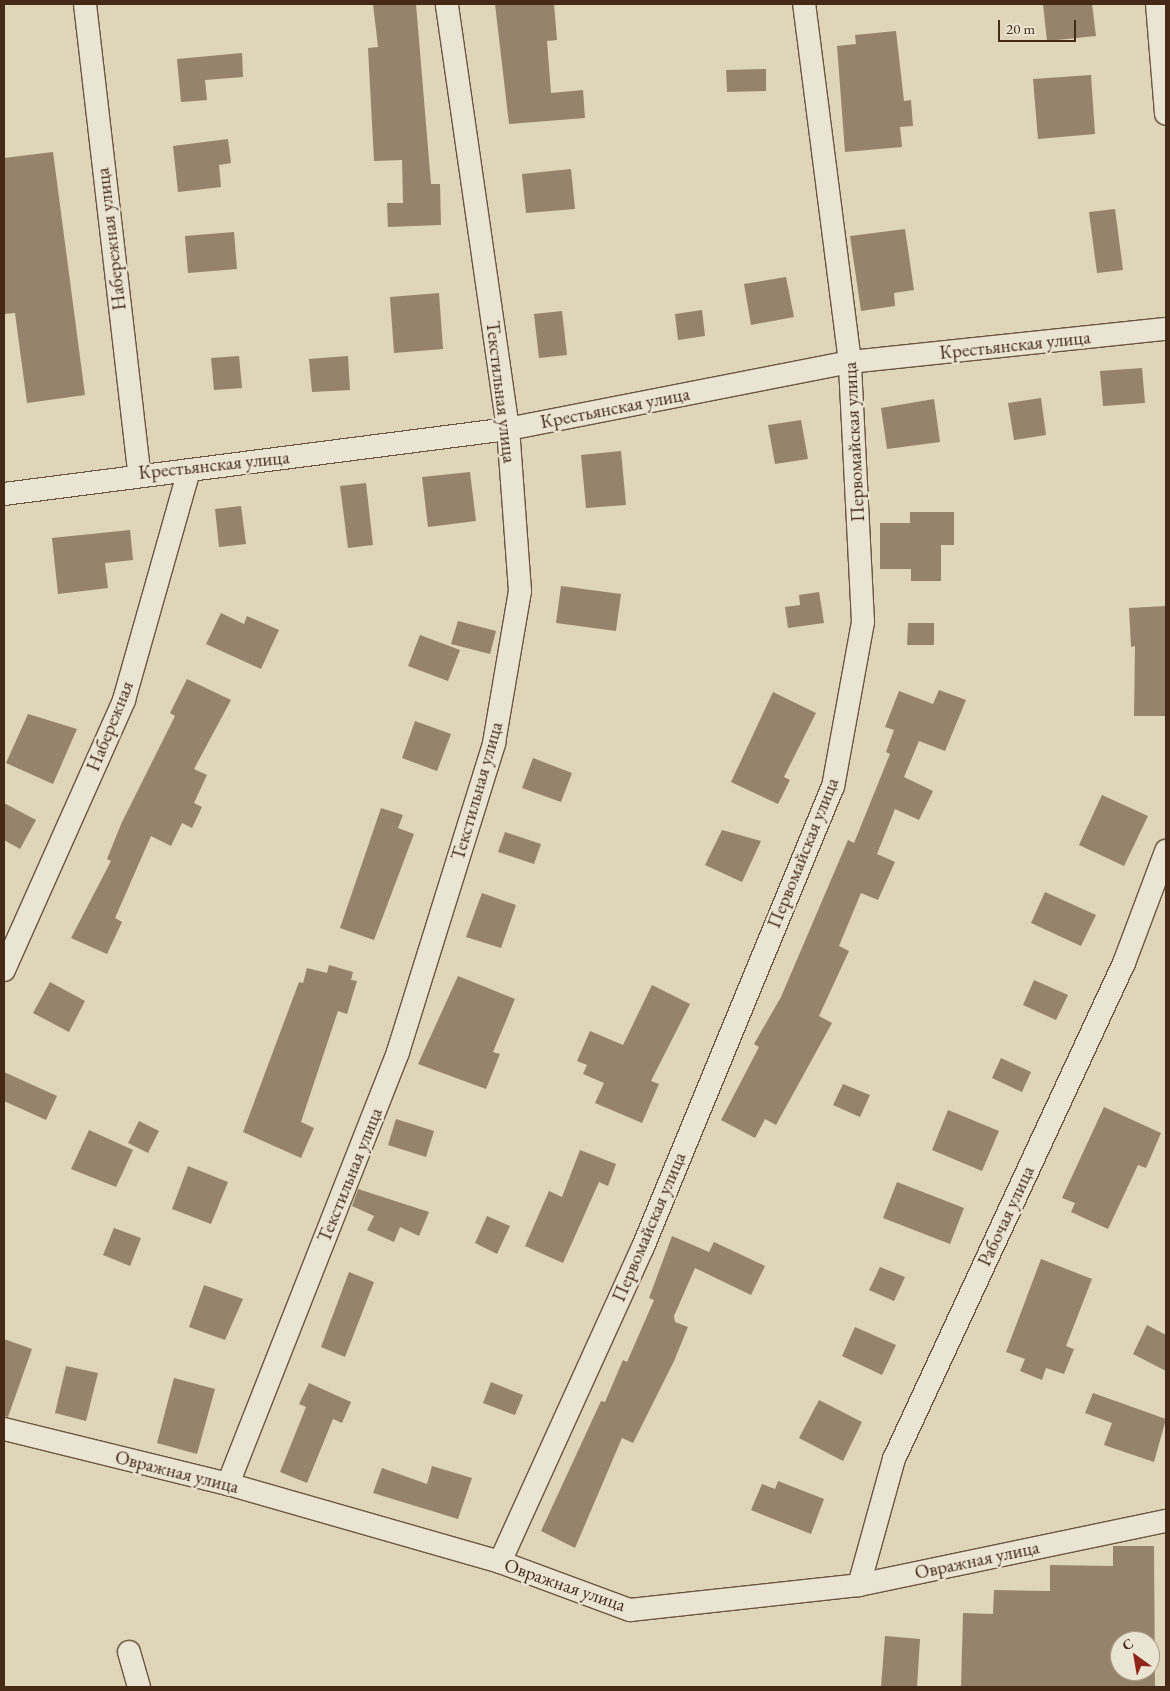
<!DOCTYPE html>
<meta charset="utf-8">
<style>
body{margin:0}
#map{position:relative;width:1170px;height:1691px;overflow:hidden;background:#dfd5b9;font-family:"EB Garamond",serif}
div>[style]{position:absolute}
.building>*{inset:0;background:#96836b}
.roads{filter:drop-shadow(1px 0 #6c5540) drop-shadow(-1px 0 #6c5540) drop-shadow(0 1px #6c5540) drop-shadow(0 -1px #6c5540)}
.street>*{height:22px;margin:-11px;padding:0 11px;transform-origin:11px;border-radius:11px;background:#eae4d2}
span{translate:-50% -50%;white-space:nowrap;text-align:center;line-height:1.15;-webkit-text-stroke:4.5px #eae4d2;paint-order:stroke}
.street-label{font-size:19px;color:#462a17}
.frame{position:absolute;inset:0;border:5px solid #462a17;pointer-events:none}
.north{position:absolute;left:1110px;top:1631px;width:50px;height:50px;box-sizing:border-box;background:#eae4d2;border:1px solid #a89a87;border-radius:50%;rotate:328deg;font-size:14px;font-weight:700;line-height:20px;text-align:center;color:#462a17}
.north::after{content:'';display:block;margin:auto;width:18px;height:22px;background:#8f2418;clip-path:polygon(50% 0,100% 100%,50% 72%,0 100%)}
.scale{position:absolute;left:998px;top:20px;width:78px;height:22px;box-sizing:border-box;border:2px solid #462a17;border-top:0;padding-left:6px;font-size:15px;line-height:18px;white-space:nowrap;color:#462a17;-webkit-text-stroke:4px #eae4d2;paint-order:stroke}
</style>
<div id="map">
<div class="building">
<div style="clip-path:polygon(373px 4px,416px 4px,431px 184px,440px 184px,441px 225px,388px 227px,387px 203px,403px 203px,402px 160px,374px 161px,368px 48px,378px 47px)"></div>
<div style="clip-path:polygon(495px 4px,554px 4px,557px 40px,547px 41px,551px 93px,583px 90px,585px 118px,509px 124px)"></div>
<div style="clip-path:polygon(1043px 4px,1092px 4px,1096px 36px,1047px 41px)"></div>
<div style="clip-path:polygon(896px 31px,904px 101px,911px 100px,913px 126px,900px 127px,902px 147px,845px 152px,837px 46px,856px 44px,855px 35px)"></div>
<div style="clip-path:polygon(242px 53px,243px 77px,205px 80px,207px 100px,181px 102px,177px 59px)"></div>
<div style="clip-path:polygon(766px 69px,766px 91px,727px 92px,726px 70px)"></div>
<div style="clip-path:polygon(1091px 75px,1095px 134px,1038px 139px,1033px 79px)"></div>
<div style="clip-path:polygon(228px 139px,231px 163px,219px 165px,221px 187px,178px 192px,173px 146px)"></div>
<div style="clip-path:polygon(53px 152px,85px 395px,27px 403px,15px 313px,4px 314px,4px 158px)"></div>
<div style="clip-path:polygon(571px 169px,575px 209px,526px 213px,522px 174px)"></div>
<div style="clip-path:polygon(1115px 209px,1123px 270px,1097px 273px,1089px 212px)"></div>
<div style="clip-path:polygon(905px 229px,914px 290px,894px 293px,895px 306px,861px 311px,850px 236px)"></div>
<div style="clip-path:polygon(234px 232px,237px 269px,188px 273px,185px 236px)"></div>
<div style="clip-path:polygon(786px 277px,794px 317px,751px 325px,744px 284px)"></div>
<div style="clip-path:polygon(439px 293px,443px 349px,394px 353px,390px 297px)"></div>
<div style="clip-path:polygon(702px 310px,705px 336px,678px 340px,675px 314px)"></div>
<div style="clip-path:polygon(562px 311px,567px 355px,539px 358px,534px 314px)"></div>
<div style="clip-path:polygon(239px 356px,242px 388px,214px 390px,211px 358px)"></div>
<div style="clip-path:polygon(348px 356px,350px 390px,312px 392px,309px 359px)"></div>
<div style="clip-path:polygon(1142px 368px,1145px 403px,1103px 406px,1100px 371px)"></div>
<div style="clip-path:polygon(1041px 398px,1046px 435px,1014px 440px,1008px 403px)"></div>
<div style="clip-path:polygon(934px 399px,940px 442px,887px 449px,881px 408px)"></div>
<div style="clip-path:polygon(801px 420px,808px 459px,775px 464px,768px 425px)"></div>
<div style="clip-path:polygon(621px 451px,626px 505px,586px 508px,581px 455px)"></div>
<div style="clip-path:polygon(470px 472px,476px 521px,428px 527px,422px 477px)"></div>
<div style="clip-path:polygon(366px 483px,373px 545px,348px 548px,340px 486px)"></div>
<div style="clip-path:polygon(241px 506px,246px 544px,219px 547px,215px 509px)"></div>
<div style="clip-path:polygon(910px 512px,954px 512px,954px 545px,941px 545px,941px 581px,911px 581px,911px 569px,880px 569px,880px 523px,910px 523px)"></div>
<div style="clip-path:polygon(130px 530px,133px 560px,105px 563px,108px 588px,58px 594px,52px 538px)"></div>
<div style="clip-path:polygon(561px 586px,621px 594px,616px 631px,556px 623px)"></div>
<div style="clip-path:polygon(819px 592px,824px 623px,788px 628px,785px 607px,800px 605px,799px 595px)"></div>
<div style="clip-path:polygon(1166px 606px,1166px 716px,1134px 716px,1135px 646px,1131px 647px,1129px 608px)"></div>
<div style="clip-path:polygon(221px 613px,244px 624px,247px 616px,279px 630px,261px 669px,206px 644px)"></div>
<div style="clip-path:polygon(458px 621px,496px 631px,490px 654px,451px 644px)"></div>
<div style="clip-path:polygon(908px 623px,934px 623px,934px 645px,907px 645px)"></div>
<div style="clip-path:polygon(420px 635px,460px 650px,448px 681px,408px 666px)"></div>
<div style="clip-path:polygon(187px 679px,231px 700px,194px 769px,207px 775px,194px 803px,202px 807px,192px 828px,182px 823px,171px 846px,151px 836px,115px 918px,122px 922px,107px 954px,71px 938px,111px 861px,107px 859px,122px 822px,175px 716px,170px 713px)"></div>
<div style="clip-path:polygon(939px 690px,966px 700px,945px 751px,919px 741px,904px 777px,933px 791px,919px 820px,895px 809px,877px 854px,895px 862px,878px 900px,861px 893px,839px 946px,849px 951px,819px 1016px,832px 1023px,776px 1125px,765px 1119px,755px 1138px,721px 1120px,759px 1047px,754px 1044px,781px 997px,848px 840px,854px 843px,890px 754px,886px 752px,894px 730px,885px 727px,899px 691px,933px 704px)"></div>
<div style="clip-path:polygon(773px 692px,816px 713px,784px 777px,790px 780px,778px 804px,731px 782px)"></div>
<div style="clip-path:polygon(28px 714px,77px 729px,53px 784px,6px 763px)"></div>
<div style="clip-path:polygon(415px 721px,451px 734px,437px 771px,402px 758px)"></div>
<div style="clip-path:polygon(533px 758px,572px 773px,561px 802px,522px 788px)"></div>
<div style="clip-path:polygon(1102px 795px,1148px 816px,1124px 866px,1079px 845px)"></div>
<div style="clip-path:polygon(4px 803px,36px 820px,20px 849px,4px 840px)"></div>
<div style="clip-path:polygon(381px 808px,403px 815px,398px 828px,414px 834px,374px 940px,340px 928px)"></div>
<div style="clip-path:polygon(722px 830px,761px 841px,742px 882px,705px 865px)"></div>
<div style="clip-path:polygon(505px 832px,541px 844px,534px 864px,498px 852px)"></div>
<div style="clip-path:polygon(1045px 892px,1096px 915px,1081px 946px,1031px 923px)"></div>
<div style="clip-path:polygon(482px 893px,516px 905px,501px 948px,466px 937px)"></div>
<div style="clip-path:polygon(329px 965px,353px 972px,351px 980px,357px 981px,347px 1014px,338px 1011px,301px 1122px,314px 1128px,301px 1158px,243px 1132px,299px 982px,303px 983px,307px 968px,327px 973px)"></div>
<div style="clip-path:polygon(458px 976px,515px 999px,493px 1052px,500px 1054px,486px 1089px,418px 1064px)"></div>
<div style="clip-path:polygon(1034px 980px,1068px 995px,1056px 1020px,1023px 1005px)"></div>
<div style="clip-path:polygon(50px 982px,85px 1001px,69px 1032px,33px 1013px)"></div>
<div style="clip-path:polygon(652px 985px,690px 1004px,651px 1081px,659px 1084px,642px 1123px,595px 1103px,604px 1083px,583px 1074px,587px 1065px,577px 1061px,590px 1031px,623px 1045px)"></div>
<div style="clip-path:polygon(1001px 1058px,1031px 1072px,1022px 1092px,992px 1078px)"></div>
<div style="clip-path:polygon(4px 1072px,57px 1096px,46px 1120px,4px 1101px)"></div>
<div style="clip-path:polygon(843px 1084px,870px 1095px,860px 1117px,833px 1105px)"></div>
<div style="clip-path:polygon(1104px 1107px,1161px 1133px,1146px 1168px,1138px 1165px,1108px 1229px,1071px 1212px,1075px 1203px,1062px 1198px)"></div>
<div style="clip-path:polygon(948px 1110px,999px 1131px,982px 1171px,932px 1150px)"></div>
<div style="clip-path:polygon(396px 1119px,434px 1131px,426px 1157px,388px 1145px)"></div>
<div style="clip-path:polygon(139px 1121px,159px 1131px,148px 1153px,128px 1143px)"></div>
<div style="clip-path:polygon(89px 1130px,133px 1150px,116px 1187px,71px 1169px)"></div>
<div style="clip-path:polygon(580px 1150px,616px 1164px,608px 1186px,599px 1182px,563px 1263px,525px 1246px,549px 1191px,562px 1197px)"></div>
<div style="clip-path:polygon(188px 1166px,228px 1182px,211px 1224px,172px 1209px)"></div>
<div style="clip-path:polygon(897px 1182px,964px 1208px,950px 1244px,883px 1218px)"></div>
<div style="clip-path:polygon(358px 1189px,429px 1212px,419px 1236px,400px 1227px,394px 1242px,367px 1230px,374px 1216px,352px 1206px)"></div>
<div style="clip-path:polygon(487px 1216px,510px 1226px,497px 1254px,475px 1243px)"></div>
<div style="clip-path:polygon(114px 1228px,141px 1238px,130px 1266px,103px 1255px)"></div>
<div style="clip-path:polygon(672px 1236px,709px 1252px,714px 1242px,765px 1266px,751px 1295px,695px 1268px,674px 1316px,675px 1322px,688px 1327px,674px 1361px,633px 1443px,622px 1438px,575px 1548px,541px 1531px,601px 1401px,605px 1402px,623px 1360px,627px 1362px,654px 1300px,649px 1298px)"></div>
<div style="clip-path:polygon(1041px 1259px,1092px 1279px,1066px 1346px,1074px 1349px,1064px 1374px,1046px 1368px,1042px 1380px,1020px 1371px,1025px 1359px,1006px 1352px)"></div>
<div style="clip-path:polygon(880px 1267px,905px 1277px,894px 1301px,869px 1290px)"></div>
<div style="clip-path:polygon(349px 1272px,374px 1282px,345px 1357px,321px 1347px)"></div>
<div style="clip-path:polygon(204px 1285px,243px 1299px,225px 1340px,189px 1327px)"></div>
<div style="clip-path:polygon(1147px 1325px,1166px 1335px,1166px 1371px,1133px 1354px)"></div>
<div style="clip-path:polygon(855px 1327px,896px 1345px,882px 1375px,842px 1356px)"></div>
<div style="clip-path:polygon(4px 1339px,32px 1349px,8px 1417px,4px 1416px)"></div>
<div style="clip-path:polygon(66px 1366px,98px 1373px,86px 1421px,55px 1413px)"></div>
<div style="clip-path:polygon(174px 1378px,215px 1389px,197px 1454px,157px 1443px)"></div>
<div style="clip-path:polygon(491px 1382px,523px 1395px,515px 1415px,483px 1403px)"></div>
<div style="clip-path:polygon(309px 1383px,351px 1402px,342px 1423px,333px 1419px,307px 1483px,280px 1472px,306px 1407px,299px 1404px)"></div>
<div style="clip-path:polygon(1093px 1393px,1166px 1419px,1154px 1462px,1104px 1445px,1112px 1423px,1085px 1413px)"></div>
<div style="clip-path:polygon(819px 1400px,862px 1422px,843px 1461px,799px 1438px)"></div>
<div style="clip-path:polygon(432px 1466px,472px 1478px,458px 1519px,373px 1493px,382px 1468px,427px 1484px)"></div>
<div style="clip-path:polygon(778px 1481px,824px 1499px,811px 1534px,751px 1510px,762px 1484px,775px 1489px)"></div>
<div style="clip-path:polygon(evenodd,1113px 1546px,1154px 1546px,1155px 1687px,961px 1687px,963px 1613px,993px 1614px,994px 1590px,1050px 1591px,1050px 1565px,1113px 1566px,1113px 1546px,1120px 1641px,1150px 1641px,1150px 1671px,1120px 1671px,1120px 1641px)"></div>
<div style="clip-path:polygon(885px 1636px,920px 1639px,917px 1687px,881px 1687px)"></div>
</div>
<div class="roads">
<div class="street">
<div style="left:85px;top:4px;width:472px;rotate:83.4deg"></div>
<div style="left:1157px;top:4px;width:110px;rotate:85.3deg"></div>
<div style="left:4px;top:494px;width:508px;rotate:-7.35deg"></div>
<div style="left:508px;top:429px;width:349px;rotate:-11.1deg"></div>
<div style="left:850px;top:362px;width:318px;rotate:-6deg"></div>
<div style="left:4px;top:970px;width:295px;rotate:-66deg"></div>
<div style="left:124px;top:700px;width:238px;rotate:-74.2deg"></div>
<div style="left:4px;top:1429px;width:231px;rotate:13.8deg"></div>
<div style="left:228px;top:1484px;width:283px;rotate:16deg"></div>
<div style="left:500px;top:1562px;width:139px;rotate:20.3deg"></div>
<div style="left:630px;top:1610px;width:230px;rotate:-6.2deg"></div>
<div style="left:859px;top:1585px;width:314px;rotate:-11.8deg"></div>
<div style="left:228px;top:1484px;width:464px;rotate:-68.5deg"></div>
<div style="left:398px;top:1052px;width:324px;rotate:-72.7deg"></div>
<div style="left:494px;top:743px;width:154px;rotate:-80.3deg"></div>
<div style="left:520px;top:591px;width:162px;rotate:-94.2deg"></div>
<div style="left:508px;top:429px;width:429px;rotate:-98.2deg"></div>
<div style="left:500px;top:1562px;width:346px;rotate:-65.6deg"></div>
<div style="left:643px;top:1247px;width:498px;rotate:-67.6deg"></div>
<div style="left:833px;top:787px;width:168px;rotate:-79.7deg"></div>
<div style="left:863px;top:622px;width:260px;rotate:-92.9deg"></div>
<div style="left:850px;top:362px;width:361px;rotate:-97.3deg"></div>
<div style="left:859px;top:1585px;width:131px;rotate:-74.5deg"></div>
<div style="left:894px;top:1459px;width:547px;rotate:-65.12deg"></div>
<div style="left:1124px;top:963px;width:120px;rotate:-69.4deg"></div>
<div style="left:129px;top:1652px;width:36px;rotate:74deg"></div>
</div>
</div>
<div class="street-label">
<span style="left:111px;top:239px;rotate:-97deg">Набережная улица</span>
<span style="left:1015px;top:345px;rotate:-6deg">Крестьянская улица</span>
<span style="left:501px;top:392px;rotate:83deg">Текстильная улица</span>
<span style="left:615px;top:408px;rotate:-11deg">Крестьянская улица</span>
<span style="left:854px;top:442px;rotate:-93deg">Первомайская улица</span>
<span style="left:214px;top:465px;rotate:-6deg">Крестьянская улица</span>
<span style="left:110px;top:726px;rotate:-68deg">Набережная</span>
<span style="left:477px;top:791px;rotate:-74deg">Текстильная улица</span>
<span style="left:803px;top:853px;rotate:-68deg">Первомайская улица</span>
<span style="left:350px;top:1175px;rotate:-68deg">Текстильная улица</span>
<span style="left:1006px;top:1216px;rotate:-65deg">Рабочая улица</span>
<span style="left:649px;top:1227px;rotate:-67deg">Первомайская улица</span>
<span style="left:177px;top:1472px;rotate:14deg">Овражная улица</span>
<span style="left:977px;top:1560px;rotate:-12deg">Овражная улица</span>
<span style="left:565px;top:1585px;rotate:19deg">Овражная улица</span>
</div>
<div class="frame"></div>
<div class="north">С</div>
<div class="scale">20 m</div>
</div>
